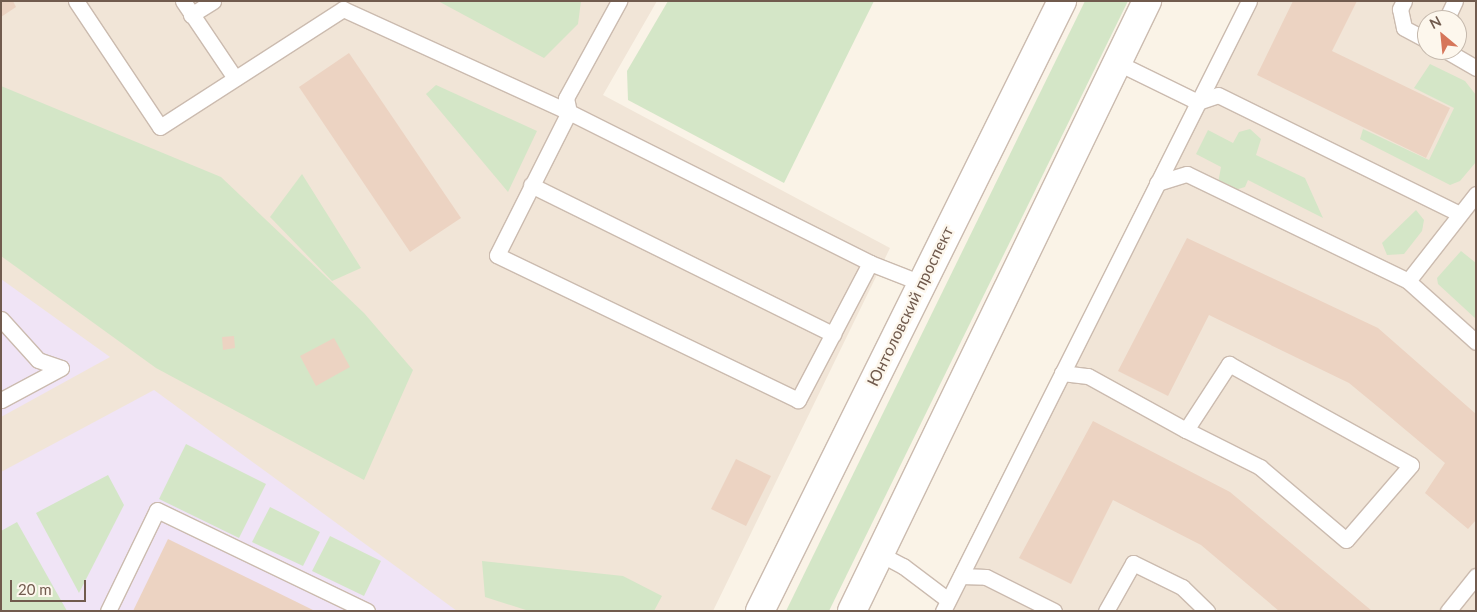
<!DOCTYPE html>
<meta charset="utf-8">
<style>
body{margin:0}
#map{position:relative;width:1477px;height:612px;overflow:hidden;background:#faf3e7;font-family:Lato,sans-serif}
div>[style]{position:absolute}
.residential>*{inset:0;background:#f1e5d7}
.education>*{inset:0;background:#f0e4f6}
.green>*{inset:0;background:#d4e6c7}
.building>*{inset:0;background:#ecd3c2}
.roads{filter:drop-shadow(1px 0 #cbbbaf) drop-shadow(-1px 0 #cbbbaf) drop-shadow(0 1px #cbbbaf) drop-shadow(0 -1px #cbbbaf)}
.service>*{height:15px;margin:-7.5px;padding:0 7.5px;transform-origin:7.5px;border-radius:7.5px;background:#fff}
.tertiary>*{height:28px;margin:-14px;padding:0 14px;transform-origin:14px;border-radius:14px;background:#fff}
span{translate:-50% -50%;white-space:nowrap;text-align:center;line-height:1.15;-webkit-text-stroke:4.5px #fdf7ed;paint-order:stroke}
.street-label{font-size:16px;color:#715b4e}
.frame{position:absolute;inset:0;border:2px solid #715b4e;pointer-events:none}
.north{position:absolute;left:1417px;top:10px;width:50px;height:50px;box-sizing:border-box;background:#fdf7ed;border:1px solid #c5b9ad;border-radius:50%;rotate:332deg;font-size:14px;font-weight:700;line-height:20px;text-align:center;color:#715b4e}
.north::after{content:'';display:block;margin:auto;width:18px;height:22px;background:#d6765a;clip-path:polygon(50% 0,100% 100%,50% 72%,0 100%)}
.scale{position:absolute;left:10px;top:580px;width:76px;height:22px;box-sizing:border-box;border:2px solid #715b4e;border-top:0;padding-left:6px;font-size:15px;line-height:18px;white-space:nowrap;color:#715b4e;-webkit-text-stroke:4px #fdf7ed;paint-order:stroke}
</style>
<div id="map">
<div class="residential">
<div style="clip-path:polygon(1px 1px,657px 1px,603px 95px,890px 248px,713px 611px,1px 611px)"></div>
<div style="clip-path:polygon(evenodd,1242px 1px,1476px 1px,1476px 611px,934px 611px,1242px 1px,1427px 20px,1457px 20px,1457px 50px,1427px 50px,1427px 20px)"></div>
</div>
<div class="education">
<div style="clip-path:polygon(1px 279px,110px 357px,1px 417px)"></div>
<div style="clip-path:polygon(154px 390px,457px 611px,1px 611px,1px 472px)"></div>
</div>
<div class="green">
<div style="clip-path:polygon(438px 1px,581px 1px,578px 24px,544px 58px)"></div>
<div style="clip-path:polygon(668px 1px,874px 1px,784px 183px,628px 100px,627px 71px)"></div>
<div style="clip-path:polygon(1085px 1px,1128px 1px,829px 611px,786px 611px)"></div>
<div style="clip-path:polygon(1430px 64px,1465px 81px,1476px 95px,1476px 162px,1460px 181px,1450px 185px,1360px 139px,1363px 129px,1429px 160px,1454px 108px,1414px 88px)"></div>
<div style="clip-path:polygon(436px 85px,537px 131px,508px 192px,426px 94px)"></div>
<div style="clip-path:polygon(1px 86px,221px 177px,364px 313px,413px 370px,364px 480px,156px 368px,1px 256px)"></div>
<div style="clip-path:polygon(1250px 129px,1261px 139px,1256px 155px,1305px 178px,1323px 218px,1248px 180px,1245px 187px,1228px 192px,1218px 183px,1221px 167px,1196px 154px,1208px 130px,1233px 143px,1239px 132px)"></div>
<div style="clip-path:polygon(302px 174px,361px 268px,332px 281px,270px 217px)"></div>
<div style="clip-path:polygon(1416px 210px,1424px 220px,1422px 231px,1404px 254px,1387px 255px,1382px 243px)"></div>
<div style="clip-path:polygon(1461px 251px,1476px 263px,1476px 319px,1438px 284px,1437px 278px)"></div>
<div style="clip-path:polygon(186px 444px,266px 484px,239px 538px,159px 499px)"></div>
<div style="clip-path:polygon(108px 475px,124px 505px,79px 593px,36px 513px)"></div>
<div style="clip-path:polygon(270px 507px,320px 532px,303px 566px,252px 542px)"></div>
<div style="clip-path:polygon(17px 522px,67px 611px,1px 611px,1px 531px)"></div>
<div style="clip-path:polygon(330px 536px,381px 561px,364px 596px,312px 571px)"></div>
<div style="clip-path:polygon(482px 561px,623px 576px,662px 596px,654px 611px,529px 611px,485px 597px)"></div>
</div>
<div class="building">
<div style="clip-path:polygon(1px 1px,13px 1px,16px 7px,1px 17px)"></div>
<div style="clip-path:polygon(1293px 1px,1357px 1px,1332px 51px,1450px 108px,1426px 158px,1257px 75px)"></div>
<div style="clip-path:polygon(349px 53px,461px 218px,410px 252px,299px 87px)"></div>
<div style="clip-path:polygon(1187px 238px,1378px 328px,1476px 414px,1476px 520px,1468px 529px,1425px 493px,1445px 463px,1383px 411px,1349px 383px,1209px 315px,1168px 396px,1118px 371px)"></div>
<div style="clip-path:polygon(234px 336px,235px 348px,223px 350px,222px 337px)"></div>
<div style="clip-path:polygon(334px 338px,350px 367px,316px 386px,300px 356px)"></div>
<div style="clip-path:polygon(1093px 421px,1230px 492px,1372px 611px,1279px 611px,1201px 545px,1113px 500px,1071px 584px,1019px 558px)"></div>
<div style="clip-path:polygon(736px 459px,771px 476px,746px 526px,711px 509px)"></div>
<div style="clip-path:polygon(168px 539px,315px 611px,133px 611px)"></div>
</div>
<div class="roads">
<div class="service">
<div style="left:76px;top:1px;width:151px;rotate:56.3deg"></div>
<div style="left:160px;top:127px;width:218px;rotate:-32.8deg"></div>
<div style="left:343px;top:9px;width:248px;rotate:24.5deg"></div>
<div style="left:569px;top:112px;width:14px;rotate:-102deg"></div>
<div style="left:566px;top:98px;width:111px;rotate:-61.3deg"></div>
<div style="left:183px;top:1px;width:93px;rotate:56deg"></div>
<div style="left:1404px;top:1px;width:9px;rotate:117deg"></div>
<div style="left:1400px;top:9px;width:19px;rotate:78deg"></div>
<div style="left:1404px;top:28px;width:26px;rotate:28deg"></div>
<div style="left:191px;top:15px;width:26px;rotate:-32deg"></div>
<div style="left:1446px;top:20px;width:21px;rotate:-65deg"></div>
<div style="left:1445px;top:50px;width:36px;rotate:30deg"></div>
<div style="left:1116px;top:62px;width:91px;rotate:26deg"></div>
<div style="left:1198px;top:102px;width:21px;rotate:-19deg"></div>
<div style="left:1218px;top:95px;width:267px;rotate:26.2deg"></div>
<div style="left:1157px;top:183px;width:31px;rotate:-17deg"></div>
<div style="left:1187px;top:174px;width:246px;rotate:25.8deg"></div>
<div style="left:531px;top:185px;width:337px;rotate:26.3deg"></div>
<div style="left:1476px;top:194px;width:110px;rotate:128deg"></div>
<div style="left:1408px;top:281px;width:91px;rotate:41.9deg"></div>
<div style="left:870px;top:263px;width:155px;rotate:117.7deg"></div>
<div style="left:798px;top:400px;width:334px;rotate:-154.3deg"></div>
<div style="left:497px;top:255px;width:160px;rotate:-63.3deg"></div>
<div style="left:569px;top:112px;width:337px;rotate:26.6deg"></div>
<div style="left:870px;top:263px;width:55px;rotate:21.4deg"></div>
<div style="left:1px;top:319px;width:55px;rotate:47.9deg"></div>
<div style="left:38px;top:360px;width:24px;rotate:19deg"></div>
<div style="left:61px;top:368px;width:68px;rotate:151.9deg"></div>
<div style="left:1062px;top:373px;width:26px;rotate:7deg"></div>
<div style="left:1088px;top:376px;width:112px;rotate:28.9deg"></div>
<div style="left:1186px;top:430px;width:79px;rotate:-56.9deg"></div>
<div style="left:1229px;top:364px;width:208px;rotate:29deg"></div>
<div style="left:1411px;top:465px;width:99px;rotate:130.9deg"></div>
<div style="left:1346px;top:540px;width:113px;rotate:-139.7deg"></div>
<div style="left:1260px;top:467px;width:83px;rotate:-153.4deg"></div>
<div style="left:880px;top:554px;width:26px;rotate:28deg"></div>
<div style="left:903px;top:566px;width:56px;rotate:37.1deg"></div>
<div style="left:961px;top:576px;width:25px;rotate:2deg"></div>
<div style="left:986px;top:577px;width:76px;rotate:26.6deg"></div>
<div style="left:108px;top:611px;width:112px;rotate:-64.1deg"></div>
<div style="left:157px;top:510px;width:233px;rotate:25.7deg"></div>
<div style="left:943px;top:611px;width:682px;rotate:-63.36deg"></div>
<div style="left:1106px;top:611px;width:55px;rotate:-60.6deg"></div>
<div style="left:1133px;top:563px;width:55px;rotate:26.1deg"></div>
<div style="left:1182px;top:587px;width:35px;rotate:44deg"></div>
<div style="left:1448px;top:611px;width:45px;rotate:-51.3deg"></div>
</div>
<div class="tertiary">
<div style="left:760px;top:611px;width:681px;rotate:-63.66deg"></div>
<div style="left:852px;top:611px;width:678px;rotate:-64.19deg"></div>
</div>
</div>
<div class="street-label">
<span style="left:910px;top:306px;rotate:-64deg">Юнтоловский проспект</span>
</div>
<div class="frame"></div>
<div class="north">N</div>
<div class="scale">20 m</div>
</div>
